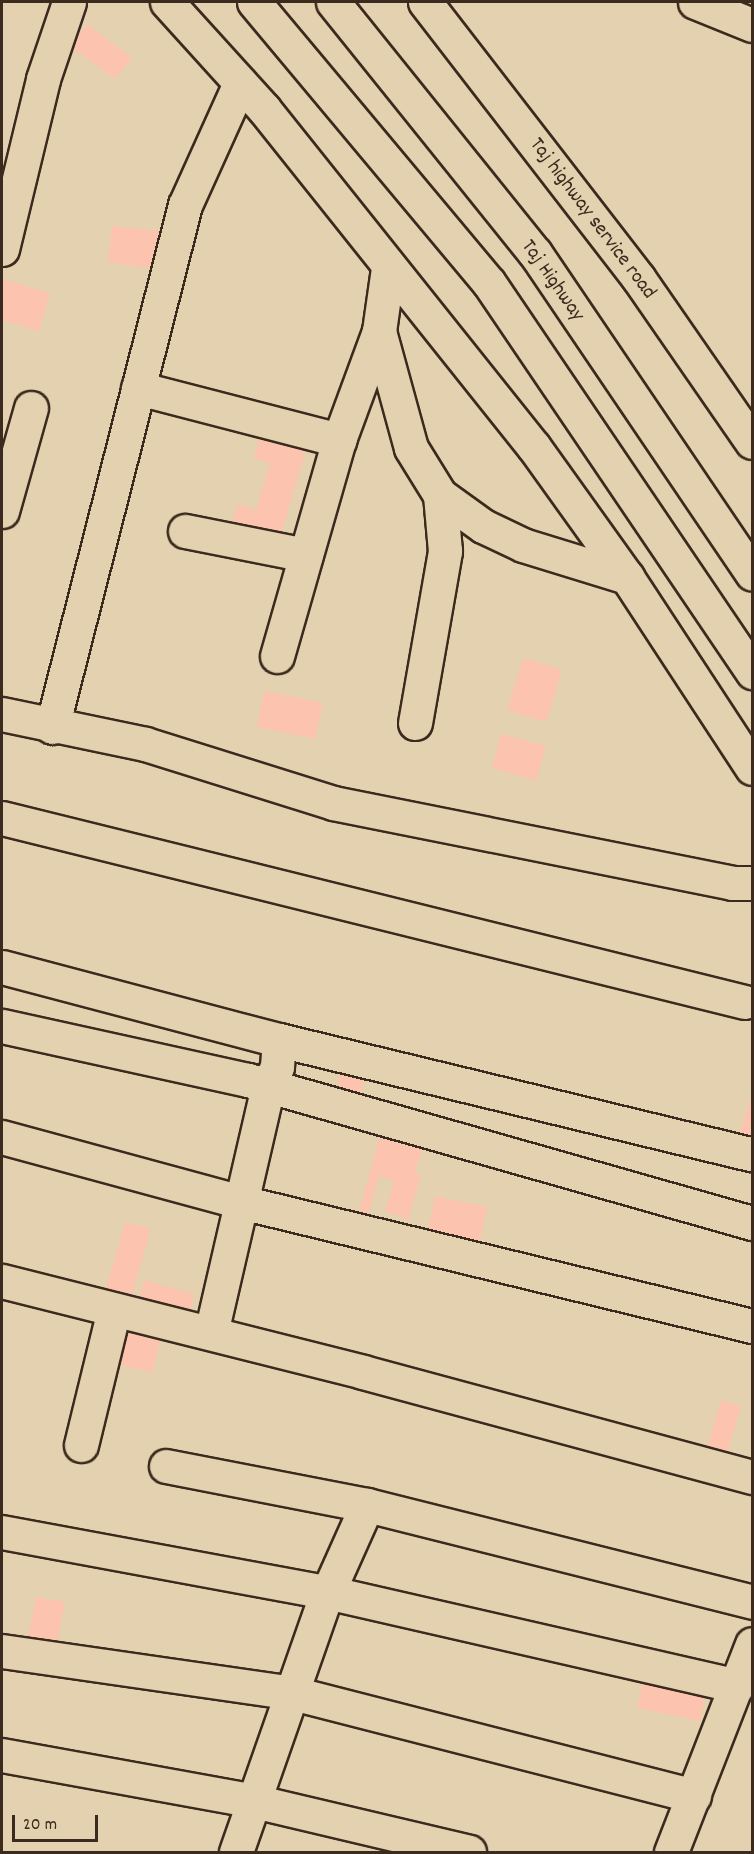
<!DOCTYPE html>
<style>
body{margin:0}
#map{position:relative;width:754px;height:1854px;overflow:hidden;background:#e4d1af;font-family:Dekko,sans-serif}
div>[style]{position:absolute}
.building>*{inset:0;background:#fcc4af}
.roads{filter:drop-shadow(2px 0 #3b2a1e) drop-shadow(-2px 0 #3b2a1e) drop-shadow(0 2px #3b2a1e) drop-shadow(0 -2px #3b2a1e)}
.minor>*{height:33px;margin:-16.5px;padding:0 16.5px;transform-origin:16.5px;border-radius:16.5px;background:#e4d1af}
.major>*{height:33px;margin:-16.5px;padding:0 16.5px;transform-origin:16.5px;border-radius:16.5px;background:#e4d1af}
span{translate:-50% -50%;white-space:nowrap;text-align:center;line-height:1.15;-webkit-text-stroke:6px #e4d1af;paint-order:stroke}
.street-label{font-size:21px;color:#3b2a1e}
.frame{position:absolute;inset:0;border:3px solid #3b2a1e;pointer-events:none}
.scale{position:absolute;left:12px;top:1815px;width:86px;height:27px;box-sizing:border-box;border:3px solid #3b2a1e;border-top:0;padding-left:8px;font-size:18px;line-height:21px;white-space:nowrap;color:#3b2a1e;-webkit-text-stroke:4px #e4d1af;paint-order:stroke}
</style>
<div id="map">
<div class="building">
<div style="clip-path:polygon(87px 24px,132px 58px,115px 79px,70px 46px)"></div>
<div style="clip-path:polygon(112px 226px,160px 231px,155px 268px,108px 263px)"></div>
<div style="clip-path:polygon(2px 279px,50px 293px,39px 331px,2px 320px)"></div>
<div style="clip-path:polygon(262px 429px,308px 443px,278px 544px,230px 529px,238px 504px,256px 510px,270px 463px,254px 458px)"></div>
<div style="clip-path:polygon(523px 658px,562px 670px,546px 722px,507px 710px)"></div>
<div style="clip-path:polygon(264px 691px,323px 703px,315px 739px,257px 727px)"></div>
<div style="clip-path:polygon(501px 734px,546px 746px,536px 781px,492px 768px)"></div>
<div style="clip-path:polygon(345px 1057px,369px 1064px,357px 1106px,333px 1100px)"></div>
<div style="clip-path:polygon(750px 1100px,752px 1100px,752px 1146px,737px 1141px)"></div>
<div style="clip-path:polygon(383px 1125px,426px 1137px,415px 1173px,421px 1175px,408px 1220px,401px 1218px,404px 1209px,400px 1216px,385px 1212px,394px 1181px,379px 1176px,366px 1221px,357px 1218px)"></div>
<div style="clip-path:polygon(435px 1196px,487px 1207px,479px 1245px,427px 1234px)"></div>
<div style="clip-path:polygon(125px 1222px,151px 1229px,129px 1306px,103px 1299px)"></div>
<div style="clip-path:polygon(144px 1280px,194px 1294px,187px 1324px,136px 1311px)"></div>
<div style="clip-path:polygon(122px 1323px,162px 1333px,152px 1373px,112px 1363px)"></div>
<div style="clip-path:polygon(721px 1400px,741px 1406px,725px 1460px,705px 1454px)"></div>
<div style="clip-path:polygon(36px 1597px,65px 1602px,57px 1642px,28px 1637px)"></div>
<div style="clip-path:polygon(645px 1671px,708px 1684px,700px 1721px,637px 1708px)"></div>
</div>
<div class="roads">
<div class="minor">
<div style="left:167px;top:2px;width:144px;rotate:47.8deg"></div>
<div style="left:264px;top:109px;width:433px;rotate:51.4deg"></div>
<div style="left:534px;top:447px;width:160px;rotate:54.4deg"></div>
<div style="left:627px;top:577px;width:228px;rotate:56.8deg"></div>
<div style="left:425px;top:2px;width:350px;rotate:52.3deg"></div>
<div style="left:639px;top:279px;width:198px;rotate:55.3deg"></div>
<div style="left:695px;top:2px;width:61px;rotate:22deg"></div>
<div style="left:2px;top:249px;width:175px;rotate:-76.4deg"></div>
<div style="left:43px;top:79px;width:81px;rotate:-71.3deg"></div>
<div style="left:388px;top:268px;width:64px;rotate:98.1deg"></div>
<div style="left:379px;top:331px;width:121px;rotate:74.7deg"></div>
<div style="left:411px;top:448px;width:55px;rotate:58.3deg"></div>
<div style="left:440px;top:495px;width:53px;rotate:35.8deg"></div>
<div style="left:483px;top:526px;width:44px;rotate:25.4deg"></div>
<div style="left:523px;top:545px;width:109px;rotate:17.1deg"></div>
<div style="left:138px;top:388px;width:208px;rotate:14.5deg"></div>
<div style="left:2px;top:511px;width:107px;rotate:-74.3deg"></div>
<div style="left:185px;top:531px;width:123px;rotate:11.2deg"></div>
<div style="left:277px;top:656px;width:225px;rotate:-74deg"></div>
<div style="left:339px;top:440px;width:116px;rotate:-69.8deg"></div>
<div style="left:2px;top:714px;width:146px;rotate:11.8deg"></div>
<div style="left:145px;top:744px;width:197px;rotate:17.4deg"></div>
<div style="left:333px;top:803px;width:407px;rotate:11.3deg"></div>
<div style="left:732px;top:883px;width:20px"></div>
<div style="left:415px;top:723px;width:175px;rotate:-80.1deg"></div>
<div style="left:445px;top:551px;width:56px;rotate:-95.1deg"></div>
<div style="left:52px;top:727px;width:539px;rotate:-75.71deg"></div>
<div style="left:185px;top:205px;width:134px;rotate:-65.7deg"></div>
<div style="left:2px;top:818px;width:765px;rotate:13.91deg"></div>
<div style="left:2px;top:967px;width:286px;rotate:14.8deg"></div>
<div style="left:279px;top:1040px;width:487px;rotate:13.6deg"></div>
<div style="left:2px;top:1026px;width:252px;rotate:12.4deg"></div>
<div style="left:248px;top:1080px;width:524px;rotate:15.84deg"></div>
<div style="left:2px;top:1137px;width:248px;rotate:15.2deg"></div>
<div style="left:241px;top:1202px;width:526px;rotate:13.64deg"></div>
<div style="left:2px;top:1281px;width:372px;rotate:14.1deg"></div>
<div style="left:363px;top:1372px;width:403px;rotate:15.1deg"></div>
<div style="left:211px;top:1333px;width:253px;rotate:-77deg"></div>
<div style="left:268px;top:1086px;width:21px;rotate:-65deg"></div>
<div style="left:277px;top:1067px;width:27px;rotate:-86deg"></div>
<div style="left:81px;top:1445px;width:139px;rotate:-76.3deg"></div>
<div style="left:166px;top:1466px;width:205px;rotate:11deg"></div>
<div style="left:367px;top:1505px;width:397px;rotate:14.1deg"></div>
<div style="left:2px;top:1532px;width:330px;rotate:10.5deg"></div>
<div style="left:327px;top:1592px;width:421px;rotate:12.9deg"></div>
<div style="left:2px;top:1651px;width:294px;rotate:8.2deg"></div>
<div style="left:293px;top:1693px;width:414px;rotate:14.4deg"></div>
<div style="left:2px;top:1755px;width:256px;rotate:10.3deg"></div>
<div style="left:254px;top:1801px;width:221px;rotate:13.3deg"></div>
<div style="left:236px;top:1852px;width:266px;rotate:-70.7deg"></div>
<div style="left:324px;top:1601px;width:105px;rotate:-65.9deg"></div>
<div style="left:671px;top:1852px;width:223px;rotate:-68.7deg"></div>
</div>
<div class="major">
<div style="left:254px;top:2px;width:366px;rotate:50.1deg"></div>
<div style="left:489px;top:283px;width:470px;rotate:55.9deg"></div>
<div style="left:333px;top:2px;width:322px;rotate:51.2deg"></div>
<div style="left:535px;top:253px;width:387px;rotate:55.9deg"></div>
</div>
</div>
<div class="street-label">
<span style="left:592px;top:219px;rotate:53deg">Taj highway service road</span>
<span style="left:552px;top:281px;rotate:55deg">Taj Highway</span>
</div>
<div class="frame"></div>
<div class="scale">20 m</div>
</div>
